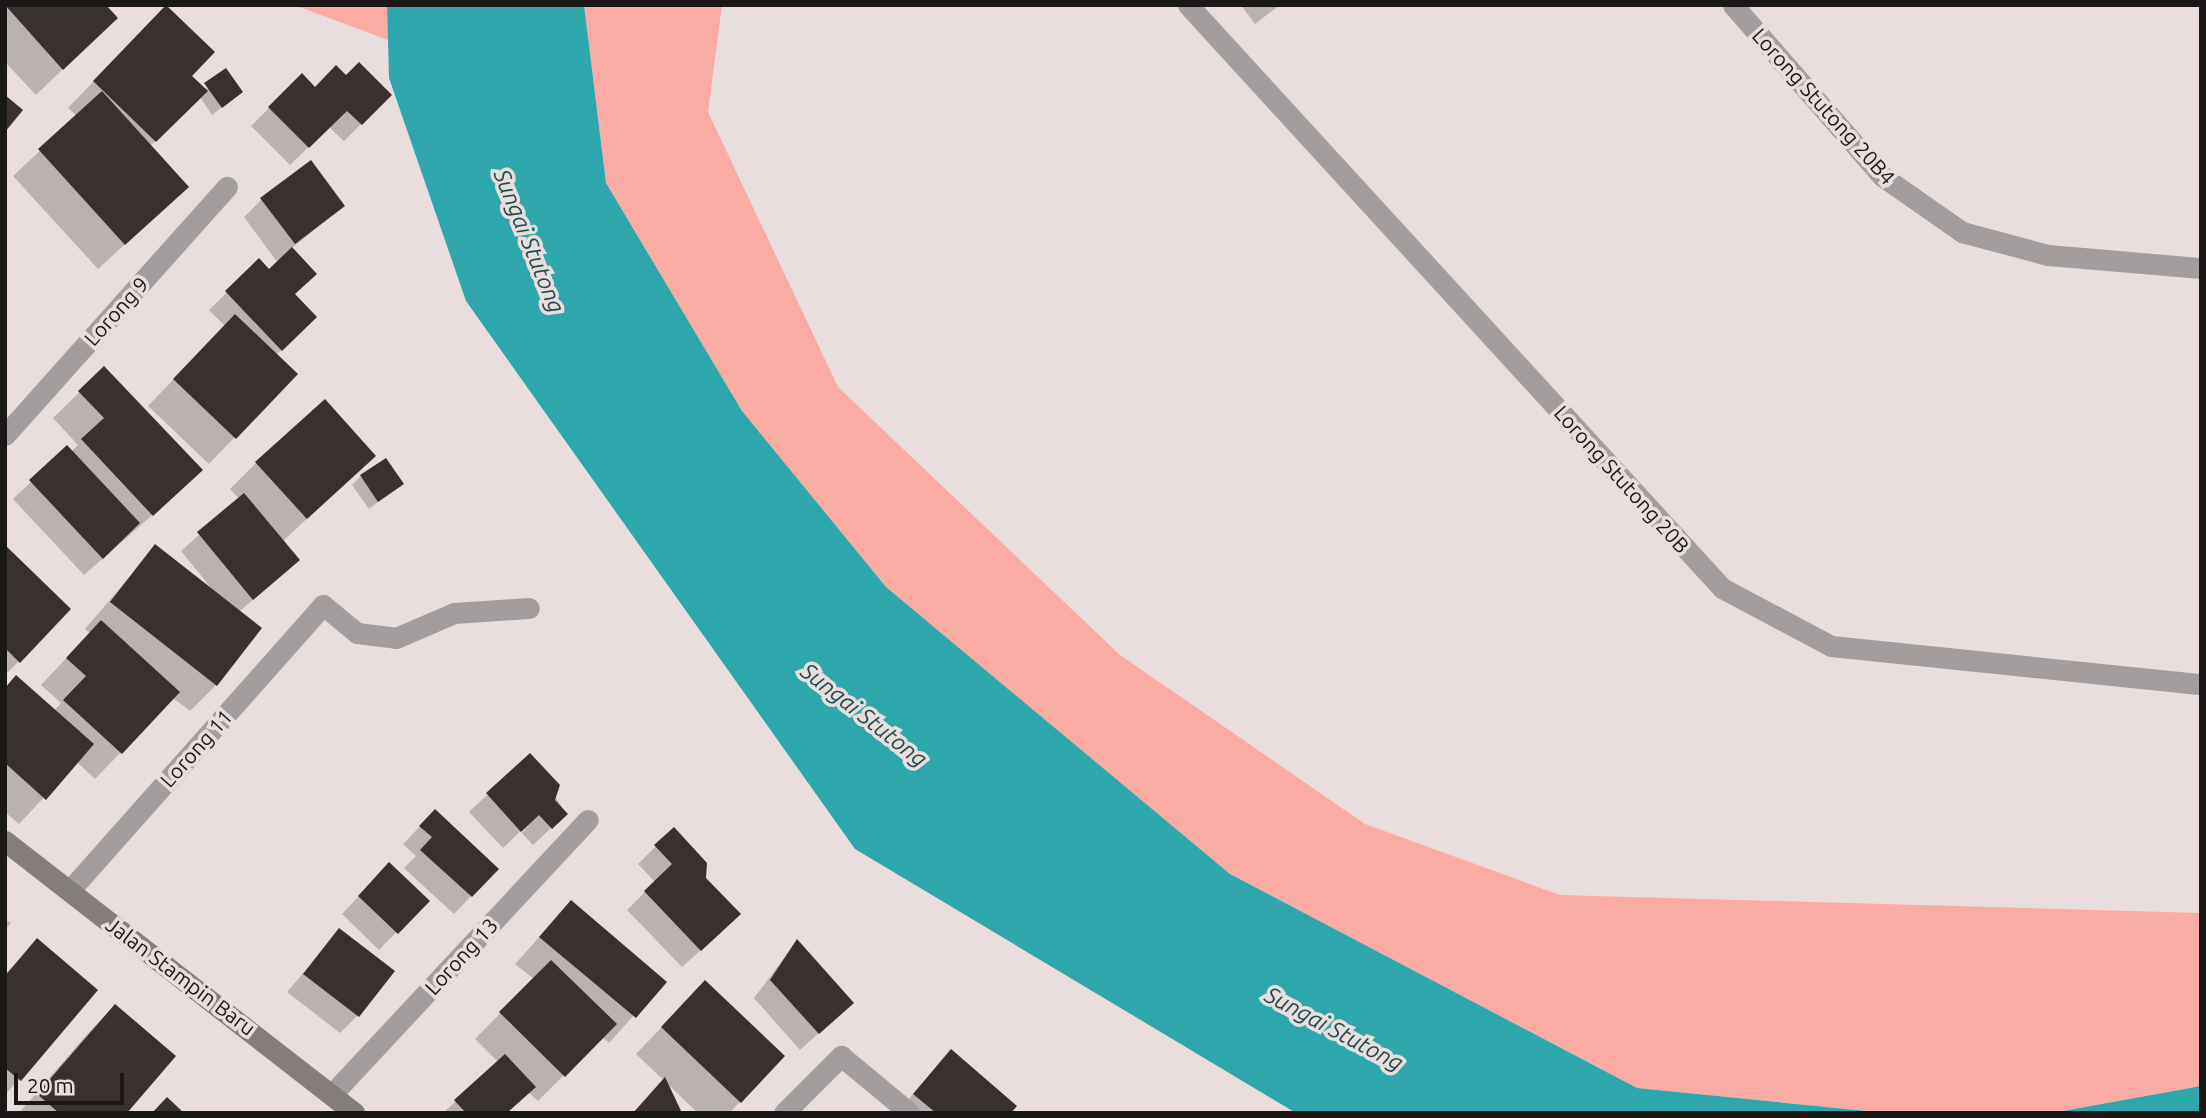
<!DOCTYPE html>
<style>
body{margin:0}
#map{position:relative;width:2206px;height:1118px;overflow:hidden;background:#e9dedd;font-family:Ubuntu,sans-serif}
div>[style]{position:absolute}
.green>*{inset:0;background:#faaba3}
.water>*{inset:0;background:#2da7ab}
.shadow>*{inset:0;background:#0003}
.building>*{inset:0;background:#39302f}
.street>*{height:21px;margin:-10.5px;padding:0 10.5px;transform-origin:10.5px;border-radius:10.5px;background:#a39e9d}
.secondary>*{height:21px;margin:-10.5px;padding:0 10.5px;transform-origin:10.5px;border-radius:10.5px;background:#847d7c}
span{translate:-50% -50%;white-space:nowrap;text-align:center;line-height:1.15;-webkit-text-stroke:7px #e9dedd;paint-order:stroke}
.street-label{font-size:21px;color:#1b1717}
.water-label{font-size:23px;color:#1b4d4f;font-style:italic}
.frame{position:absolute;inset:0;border:7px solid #1b1717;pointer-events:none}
.scale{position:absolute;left:14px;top:1073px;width:110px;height:32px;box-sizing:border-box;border:4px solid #1b1717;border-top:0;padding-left:9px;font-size:21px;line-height:24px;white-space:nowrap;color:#1b1717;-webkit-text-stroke:5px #e9dedd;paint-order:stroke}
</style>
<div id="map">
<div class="green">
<div style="clip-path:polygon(294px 5px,387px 5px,388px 40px)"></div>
<div style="clip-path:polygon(584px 5px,722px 5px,708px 112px,838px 387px,1120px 655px,1365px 824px,1560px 895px,2201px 913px,2201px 1086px,2052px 1113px,1886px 1113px,1637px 1088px,1230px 874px,886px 587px,742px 411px,606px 183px)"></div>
</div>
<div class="water">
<div style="clip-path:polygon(387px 5px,584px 5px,606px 183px,742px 411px,886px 587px,1230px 874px,1637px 1088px,1886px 1113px,1296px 1113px,855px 849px,466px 301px,389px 78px)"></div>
<div style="clip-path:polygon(2201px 1086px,2201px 1113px,2052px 1113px)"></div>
</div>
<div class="shadow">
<div style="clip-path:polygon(5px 5px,90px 43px,36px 95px,5px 62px)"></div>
<div style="clip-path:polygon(1241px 5px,1280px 5px,1255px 24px)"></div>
<div style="clip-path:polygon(140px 33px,202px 88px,241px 92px,212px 115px,200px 97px,150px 146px,160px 212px,98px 269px,13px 176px,77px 116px,68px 108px)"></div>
<div style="clip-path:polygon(302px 75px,315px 89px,346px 77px,390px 95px,344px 141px,329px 127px,290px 165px,251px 126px)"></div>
<div style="clip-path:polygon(262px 199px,343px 206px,291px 249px,293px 295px,315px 317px,276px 355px,295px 374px,209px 464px,148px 406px,225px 326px,209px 310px,259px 261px,269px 271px,278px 263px,244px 217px)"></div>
<div style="clip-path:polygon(104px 368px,174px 496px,84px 575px,13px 499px,67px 448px,71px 452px,78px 445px,53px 418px)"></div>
<div style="clip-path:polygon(374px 456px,282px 542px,298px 560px,239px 612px,216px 685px,190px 711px,173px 698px,95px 779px,77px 762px,19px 824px,5px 812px,5px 689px,54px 711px,61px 703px,41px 685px,90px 633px,85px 629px,155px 547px,212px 589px,181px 551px,239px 499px,230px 489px,256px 463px)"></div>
<div style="clip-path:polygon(361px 476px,401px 484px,369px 509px,352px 485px)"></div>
<div style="clip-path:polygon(5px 548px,19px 661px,5px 675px)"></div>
<div style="clip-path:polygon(530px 755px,566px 814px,533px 845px,522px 833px,539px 813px,503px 848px,469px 812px)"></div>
<div style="clip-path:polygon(435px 811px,471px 896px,454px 914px,404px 868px,416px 856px,403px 844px)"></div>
<div style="clip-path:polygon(673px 829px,705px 878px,721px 932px,682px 967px,627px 910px,655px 882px,638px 864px)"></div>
<div style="clip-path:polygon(372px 882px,427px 901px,379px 950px,342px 914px)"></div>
<div style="clip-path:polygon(571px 902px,664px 982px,609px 1043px,602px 1037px,538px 1101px,528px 1092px,506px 1113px,443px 1113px,498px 1062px,475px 1039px,534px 979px,515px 964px)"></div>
<div style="clip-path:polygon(5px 919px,11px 923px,5px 930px)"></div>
<div style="clip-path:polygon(340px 930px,358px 1015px,340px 1033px,287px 992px)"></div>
<div style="clip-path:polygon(38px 941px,96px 990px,5px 1095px,5px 974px)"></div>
<div style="clip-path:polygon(797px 941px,852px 1003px,800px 1050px,754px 998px)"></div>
<div style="clip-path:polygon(115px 1006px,124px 1113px,19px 1113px,89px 1032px)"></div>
<div style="clip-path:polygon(679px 1009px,740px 1102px,729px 1113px,698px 1113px,636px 1054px)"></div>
<div style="clip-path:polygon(951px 1052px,1009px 1113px,897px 1112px)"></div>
</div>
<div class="building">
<div style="clip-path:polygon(5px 5px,106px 5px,118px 18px,63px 70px)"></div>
<div style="clip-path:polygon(166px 5px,215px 52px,192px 76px,208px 91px,156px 142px,93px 81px)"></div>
<div style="clip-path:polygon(359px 62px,392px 95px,362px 125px,347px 111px,309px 148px,268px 107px,302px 73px,315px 87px,336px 65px,346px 75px)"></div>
<div style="clip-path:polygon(226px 68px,243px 92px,222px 108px,204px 83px)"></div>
<div style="clip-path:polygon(102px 91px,189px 187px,125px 245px,38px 149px)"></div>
<div style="clip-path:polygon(5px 95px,23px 110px,5px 132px)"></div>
<div style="clip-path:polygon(311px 160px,345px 206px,295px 244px,260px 198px)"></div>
<div style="clip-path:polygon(292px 247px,317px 274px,295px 294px,317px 317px,282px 351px,225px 291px,259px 258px,269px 269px)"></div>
<div style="clip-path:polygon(235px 314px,298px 374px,236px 439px,173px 379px)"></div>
<div style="clip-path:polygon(104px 366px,203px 470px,153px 516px,81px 439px,104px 418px,78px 391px)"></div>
<div style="clip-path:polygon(325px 399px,376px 456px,307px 519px,255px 462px)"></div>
<div style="clip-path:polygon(67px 445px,140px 523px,103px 559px,29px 480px)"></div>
<div style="clip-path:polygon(386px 458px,404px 484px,378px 502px,360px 475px)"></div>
<div style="clip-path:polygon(244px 493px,300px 560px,253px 600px,197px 532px)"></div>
<div style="clip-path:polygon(155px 544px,262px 628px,217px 686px,110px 602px)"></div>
<div style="clip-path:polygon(5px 545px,71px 609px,20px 663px,5px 648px)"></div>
<div style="clip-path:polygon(101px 620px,180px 692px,122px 754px,63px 700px,86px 676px,66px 658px)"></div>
<div style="clip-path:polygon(16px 675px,94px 744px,46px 800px,5px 763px,5px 688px)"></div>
<div style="clip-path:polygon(530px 753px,560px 785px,555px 800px,568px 814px,552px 829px,539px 815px,521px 832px,486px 793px)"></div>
<div style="clip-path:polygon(435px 809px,499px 869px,472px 897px,420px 850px,432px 837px,419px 826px)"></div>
<div style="clip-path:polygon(674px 827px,707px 863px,706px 878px,741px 914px,701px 951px,644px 891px,672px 864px,654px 845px)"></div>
<div style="clip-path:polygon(389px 862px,430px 901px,398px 934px,358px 896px)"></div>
<div style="clip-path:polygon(571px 900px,667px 982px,636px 1018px,539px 937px)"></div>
<div style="clip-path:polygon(339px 928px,395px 971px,359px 1017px,303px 974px)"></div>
<div style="clip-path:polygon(37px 938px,98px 990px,21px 1081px,5px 1068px,5px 976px)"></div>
<div style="clip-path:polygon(797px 939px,854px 1003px,819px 1034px,770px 980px)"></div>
<div style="clip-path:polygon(551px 960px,617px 1024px,565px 1077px,499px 1012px)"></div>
<div style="clip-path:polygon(705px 980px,785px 1056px,741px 1103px,661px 1027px)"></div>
<div style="clip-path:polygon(115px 1004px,176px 1056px,127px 1113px,59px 1113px,37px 1094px)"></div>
<div style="clip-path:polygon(951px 1049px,1017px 1106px,1011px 1113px,936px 1113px,913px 1094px)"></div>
<div style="clip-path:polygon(505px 1054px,536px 1087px,507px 1113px,466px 1113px,454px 1100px)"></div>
<div style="clip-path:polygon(665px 1077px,682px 1113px,633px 1113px)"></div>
<div style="clip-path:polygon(167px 1097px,184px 1113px,152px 1113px)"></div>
</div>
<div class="street">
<div style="left:1188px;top:5px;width:791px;rotate:47.51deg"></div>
<div style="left:1722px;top:588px;width:123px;rotate:28deg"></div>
<div style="left:1831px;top:646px;width:372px;rotate:5.9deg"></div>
<div style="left:1733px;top:5px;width:227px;rotate:48.9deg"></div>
<div style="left:1882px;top:176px;width:98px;rotate:35deg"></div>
<div style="left:1962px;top:232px;width:89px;rotate:15deg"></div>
<div style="left:2048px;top:255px;width:154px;rotate:4.9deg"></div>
<div style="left:5px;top:435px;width:333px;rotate:-48.2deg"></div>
<div style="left:70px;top:890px;width:381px;rotate:-48.4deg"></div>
<div style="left:323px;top:605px;width:44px;rotate:39.5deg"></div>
<div style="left:357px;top:633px;width:39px;rotate:7deg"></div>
<div style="left:396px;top:638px;width:63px;rotate:-23.3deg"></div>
<div style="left:454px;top:613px;width:75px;rotate:-3.8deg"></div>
<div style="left:334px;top:1092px;width:372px;rotate:-47deg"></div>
<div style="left:784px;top:1113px;width:81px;rotate:-45deg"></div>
<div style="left:841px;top:1056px;width:89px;rotate:39.6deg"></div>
</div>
<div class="secondary">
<div style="left:5px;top:841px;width:443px;rotate:37.9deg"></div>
</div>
<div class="street-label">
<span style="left:1824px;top:106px;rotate:48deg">Lorong Stutong 20B4</span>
<span style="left:116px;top:311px;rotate:-48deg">Lorong 9</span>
<span style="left:1622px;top:479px;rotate:48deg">Lorong Stutong 20B</span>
<span style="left:196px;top:748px;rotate:-48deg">Lorong 11</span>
<span style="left:461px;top:956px;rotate:-47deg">Lorong 13</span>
<span style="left:181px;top:976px;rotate:37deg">Jalan Stampin Baru</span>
</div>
<div class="water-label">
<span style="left:529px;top:241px;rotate:68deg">Sungai Stutong</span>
<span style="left:864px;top:715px;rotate:38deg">Sungai Stutong</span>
<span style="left:1334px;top:1029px;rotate:28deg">Sungai Stutong</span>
</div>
<div class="frame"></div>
<div class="scale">20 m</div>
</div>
